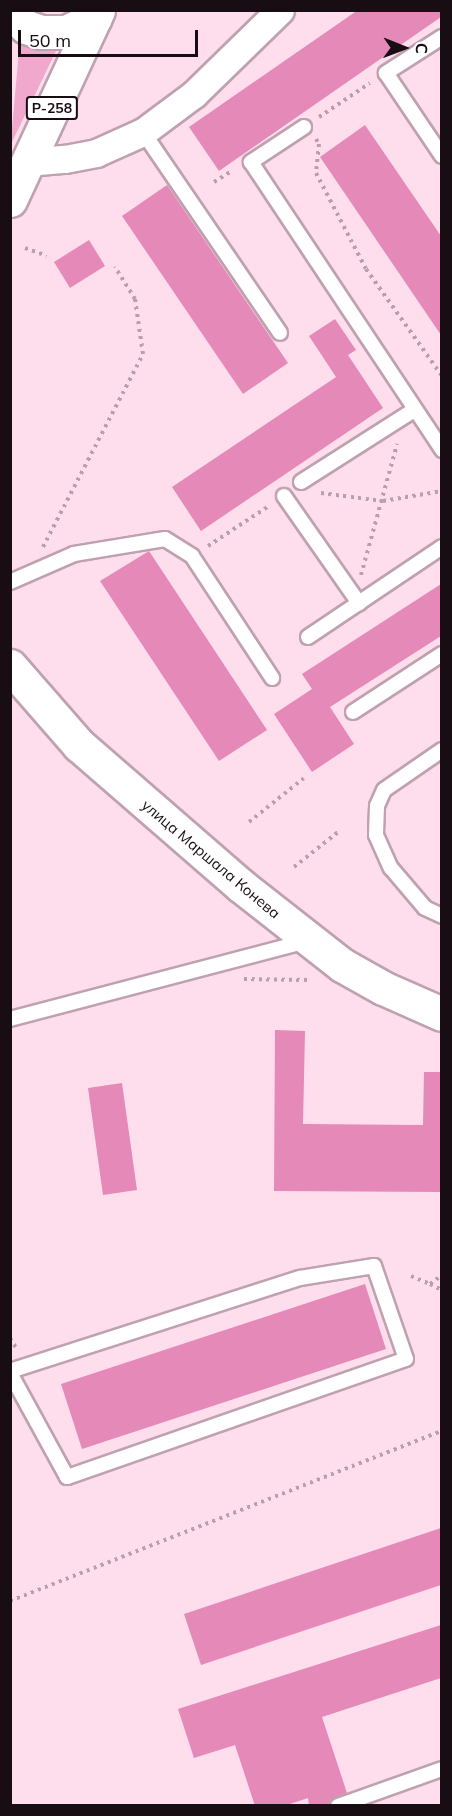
<!DOCTYPE html>
<meta charset="utf-8">
<style>
body{margin:0}
#map{position:relative;width:452px;height:1816px;overflow:hidden;background:#fedeed;font-family:Mulish,sans-serif}
div>[style]{position:absolute}
.green>*{inset:0;background:#f0a8cd}
.building>*{inset:0;background:#e589b9}
.path>*{height:4px;margin-top:-2px;transform-origin:0;background:repeating-linear-gradient(90deg,#b99fac 0 3px,transparent 0 7.5px)}
.roads{filter:drop-shadow(2px 0 #bfa1af) drop-shadow(-2px 0 #bfa1af) drop-shadow(0 2px #bfa1af) drop-shadow(0 -2px #bfa1af)}
.service>*{height:14px;margin:-7px;padding:0 7px;transform-origin:7px;border-radius:7px;background:#fff}
.minor>*{height:27px;margin:-13.5px;padding:0 13.5px;transform-origin:13.5px;border-radius:13.5px;background:#fff}
.primary>*{height:33px;margin:-16.5px;padding:0 16.5px;transform-origin:16.5px;border-radius:16.5px;background:#fff}
span{translate:-50% -50%;white-space:nowrap;text-align:center;line-height:1.15;-webkit-text-stroke:4.5px #fff;paint-order:stroke}
.shield-label span{padding:2px 4px;background:#fff;border:2px solid;border-radius:4px;-webkit-text-stroke-width:0}
.shield-label{font-size:14px;color:#180d13;font-weight:700}
.street-label{font-size:15px;color:#180d13}
.frame{position:absolute;inset:0;border:12px solid #180d13;pointer-events:none}
.north{position:absolute;left:374px;top:18px;width:60px;height:60px;-webkit-text-stroke:4px #fff;paint-order:stroke;rotate:91deg;font-size:16px;font-weight:700;line-height:24px;text-align:center;color:#180d13}
.north::after{content:'';display:block;margin:auto;width:21px;height:27px;background:#180d13;clip-path:polygon(50% 0,100% 100%,50% 72%,0 100%)}
.scale{position:absolute;left:18px;top:30px;width:180px;height:27px;box-sizing:border-box;border:3px solid #180d13;border-top:0;padding-left:8px;font-size:18px;line-height:21px;white-space:nowrap;color:#180d13;-webkit-text-stroke:4px #fff;paint-order:stroke}
</style>
<div id="map">
<div class="green">
<div style="clip-path:polygon(20px 39px,59px 45px,11px 144px,11px 140px)"></div>
</div>
<div class="building">
<div style="clip-path:polygon(358px 10px,441px 10px,441px 17px,219px 171px,189px 127px)"></div>
<div style="clip-path:polygon(365px 125px,441px 236px,441px 335px,320px 157px)"></div>
<div style="clip-path:polygon(167px 185px,288px 363px,243px 394px,122px 216px)"></div>
<div style="clip-path:polygon(89px 240px,105px 266px,70px 288px,54px 262px)"></div>
<div style="clip-path:polygon(335px 319px,356px 350px,348px 355px,383px 408px,201px 531px,172px 487px,336px 377px,309px 336px)"></div>
<div style="clip-path:polygon(149px 551px,267px 730px,219px 761px,100px 581px)"></div>
<div style="clip-path:polygon(441px 584px,441px 636px,330px 707px,354px 744px,312px 772px,274px 714px,312px 689px,302px 674px)"></div>
<div style="clip-path:polygon(275px 1030px,305px 1031px,303px 1124px,423px 1125px,424px 1072px,441px 1072px,441px 1192px,274px 1191px)"></div>
<div style="clip-path:polygon(122px 1083px,137px 1190px,103px 1195px,88px 1088px)"></div>
<div style="clip-path:polygon(365px 1284px,386px 1349px,82px 1449px,61px 1384px)"></div>
<div style="clip-path:polygon(441px 1528px,441px 1585px,201px 1665px,184px 1614px)"></div>
<div style="clip-path:polygon(441px 1625px,441px 1678px,322px 1717px,347px 1793px,334px 1798px,329px 1806px,309px 1806px,308px 1798px,284px 1806px,255px 1806px,235px 1745px,194px 1758px,178px 1709px)"></div>
</div>
<div class="path">
<div style="left:319px;top:117px;width:61px;rotate:-33.7deg"></div>
<div style="left:316px;top:139px;width:6px;rotate:59deg"></div>
<div style="left:319px;top:144px;width:29px;rotate:96deg"></div>
<div style="left:316px;top:173px;width:108px;rotate:62.5deg"></div>
<div style="left:366px;top:269px;width:131px;rotate:54.6deg"></div>
<div style="left:214px;top:182px;width:22px;rotate:-32deg"></div>
<div style="left:25px;top:248px;width:23px;rotate:20deg"></div>
<div style="left:321px;top:493px;width:63px;rotate:7.4deg"></div>
<div style="left:383px;top:501px;width:60px;rotate:-9.6deg"></div>
<div style="left:208px;top:546px;width:73px;rotate:-33.3deg"></div>
<div style="left:43px;top:547px;width:217px;rotate:-62.6deg"></div>
<div style="left:143px;top:354px;width:56px;rotate:-98.3deg"></div>
<div style="left:135px;top:299px;width:38px;rotate:-122deg"></div>
<div style="left:361px;top:575px;width:136px;rotate:-74.6deg"></div>
<div style="left:249px;top:822px;width:70px;rotate:-38.7deg"></div>
<div style="left:294px;top:867px;width:56px;rotate:-38.5deg"></div>
<div style="left:244px;top:979px;width:67px;rotate:0.9deg"></div>
<div style="left:411px;top:1276px;width:21px;rotate:23deg"></div>
<div style="left:430px;top:1284px;width:15px;rotate:-37deg"></div>
<div style="left:430px;top:1284px;width:13px;rotate:27deg"></div>
<div style="left:10px;top:1338px;width:13px;rotate:58deg"></div>
<div style="left:10px;top:1601px;width:464px;rotate:-21.5deg"></div>
</div>
<div class="roads">
<div class="service">
<div style="left:442px;top:37px;width:67px;rotate:147.3deg"></div>
<div style="left:386px;top:73px;width:100px;rotate:56deg"></div>
<div style="left:304px;top:127px;width:64px;rotate:146.6deg"></div>
<div style="left:251px;top:162px;width:346px;rotate:56.4deg"></div>
<div style="left:143px;top:132px;width:243px;rotate:55.7deg"></div>
<div style="left:301px;top:482px;width:134px;rotate:-32.5deg"></div>
<div style="left:284px;top:496px;width:131px;rotate:55deg"></div>
<div style="left:10px;top:582px;width:70px;rotate:-23.6deg"></div>
<div style="left:74px;top:554px;width:92px;rotate:-9.4deg"></div>
<div style="left:165px;top:539px;width:32px;rotate:32deg"></div>
<div style="left:192px;top:556px;width:146px;rotate:56.7deg"></div>
<div style="left:308px;top:637px;width:161px;rotate:-33.9deg"></div>
<div style="left:353px;top:712px;width:106px;rotate:-33.1deg"></div>
<div style="left:442px;top:750px;width:70px;rotate:145.4deg"></div>
<div style="left:384px;top:790px;width:17px;rotate:114deg"></div>
<div style="left:377px;top:806px;width:29px;rotate:92deg"></div>
<div style="left:376px;top:835px;width:36px;rotate:66deg"></div>
<div style="left:391px;top:868px;width:52px;rotate:49.6deg"></div>
<div style="left:425px;top:908px;width:19px;rotate:25deg"></div>
<div style="left:10px;top:1019px;width:307px;rotate:-14.7deg"></div>
<div style="left:10px;top:1371px;width:305px;rotate:-17.8deg"></div>
<div style="left:300px;top:1278px;width:75px;rotate:-9.2deg"></div>
<div style="left:374px;top:1266px;width:98px;rotate:71deg"></div>
<div style="left:406px;top:1359px;width:359px;rotate:160.8deg"></div>
<div style="left:67px;top:1477px;width:119px;rotate:-118.7deg"></div>
<div style="left:338px;top:1806px;width:110px;rotate:-19.6deg"></div>
</div>
<div class="minor">
<div style="left:27px;top:162px;width:38px;rotate:-5deg"></div>
<div style="left:65px;top:159px;width:32px;rotate:-11deg"></div>
<div style="left:96px;top:153px;width:51px;rotate:-24.1deg"></div>
<div style="left:143px;top:132px;width:64px;rotate:-36.7deg"></div>
<div style="left:194px;top:94px;width:120px;rotate:-44.3deg"></div>
</div>
<div class="primary">
<div style="left:10px;top:12px;width:22px;rotate:43deg"></div>
<div style="left:26px;top:27px;width:16px;rotate:18deg"></div>
<div style="left:41px;top:32px;width:25px"></div>
<div style="left:66px;top:32px;width:32px;rotate:-26deg"></div>
<div style="left:10px;top:200px;width:209px;rotate:-65.1deg"></div>
<div style="left:10px;top:666px;width:105px;rotate:48.9deg"></div>
<div style="left:79px;top:745px;width:213px;rotate:41deg"></div>
<div style="left:240px;top:885px;width:130px;rotate:38.1deg"></div>
<div style="left:342px;top:965px;width:47px;rotate:29.3deg"></div>
<div style="left:383px;top:988px;width:64px;rotate:23.8deg"></div>
</div>
</div>
<div class="shield-label">
<span style="left:52px;top:108px">Р-258</span>
</div>
<div class="street-label">
<span style="left:211px;top:859px;rotate:40deg">улица Маршала Конева</span>
</div>
<div class="frame"></div>
<div class="north">С</div>
<div class="scale">50 m</div>
</div>
